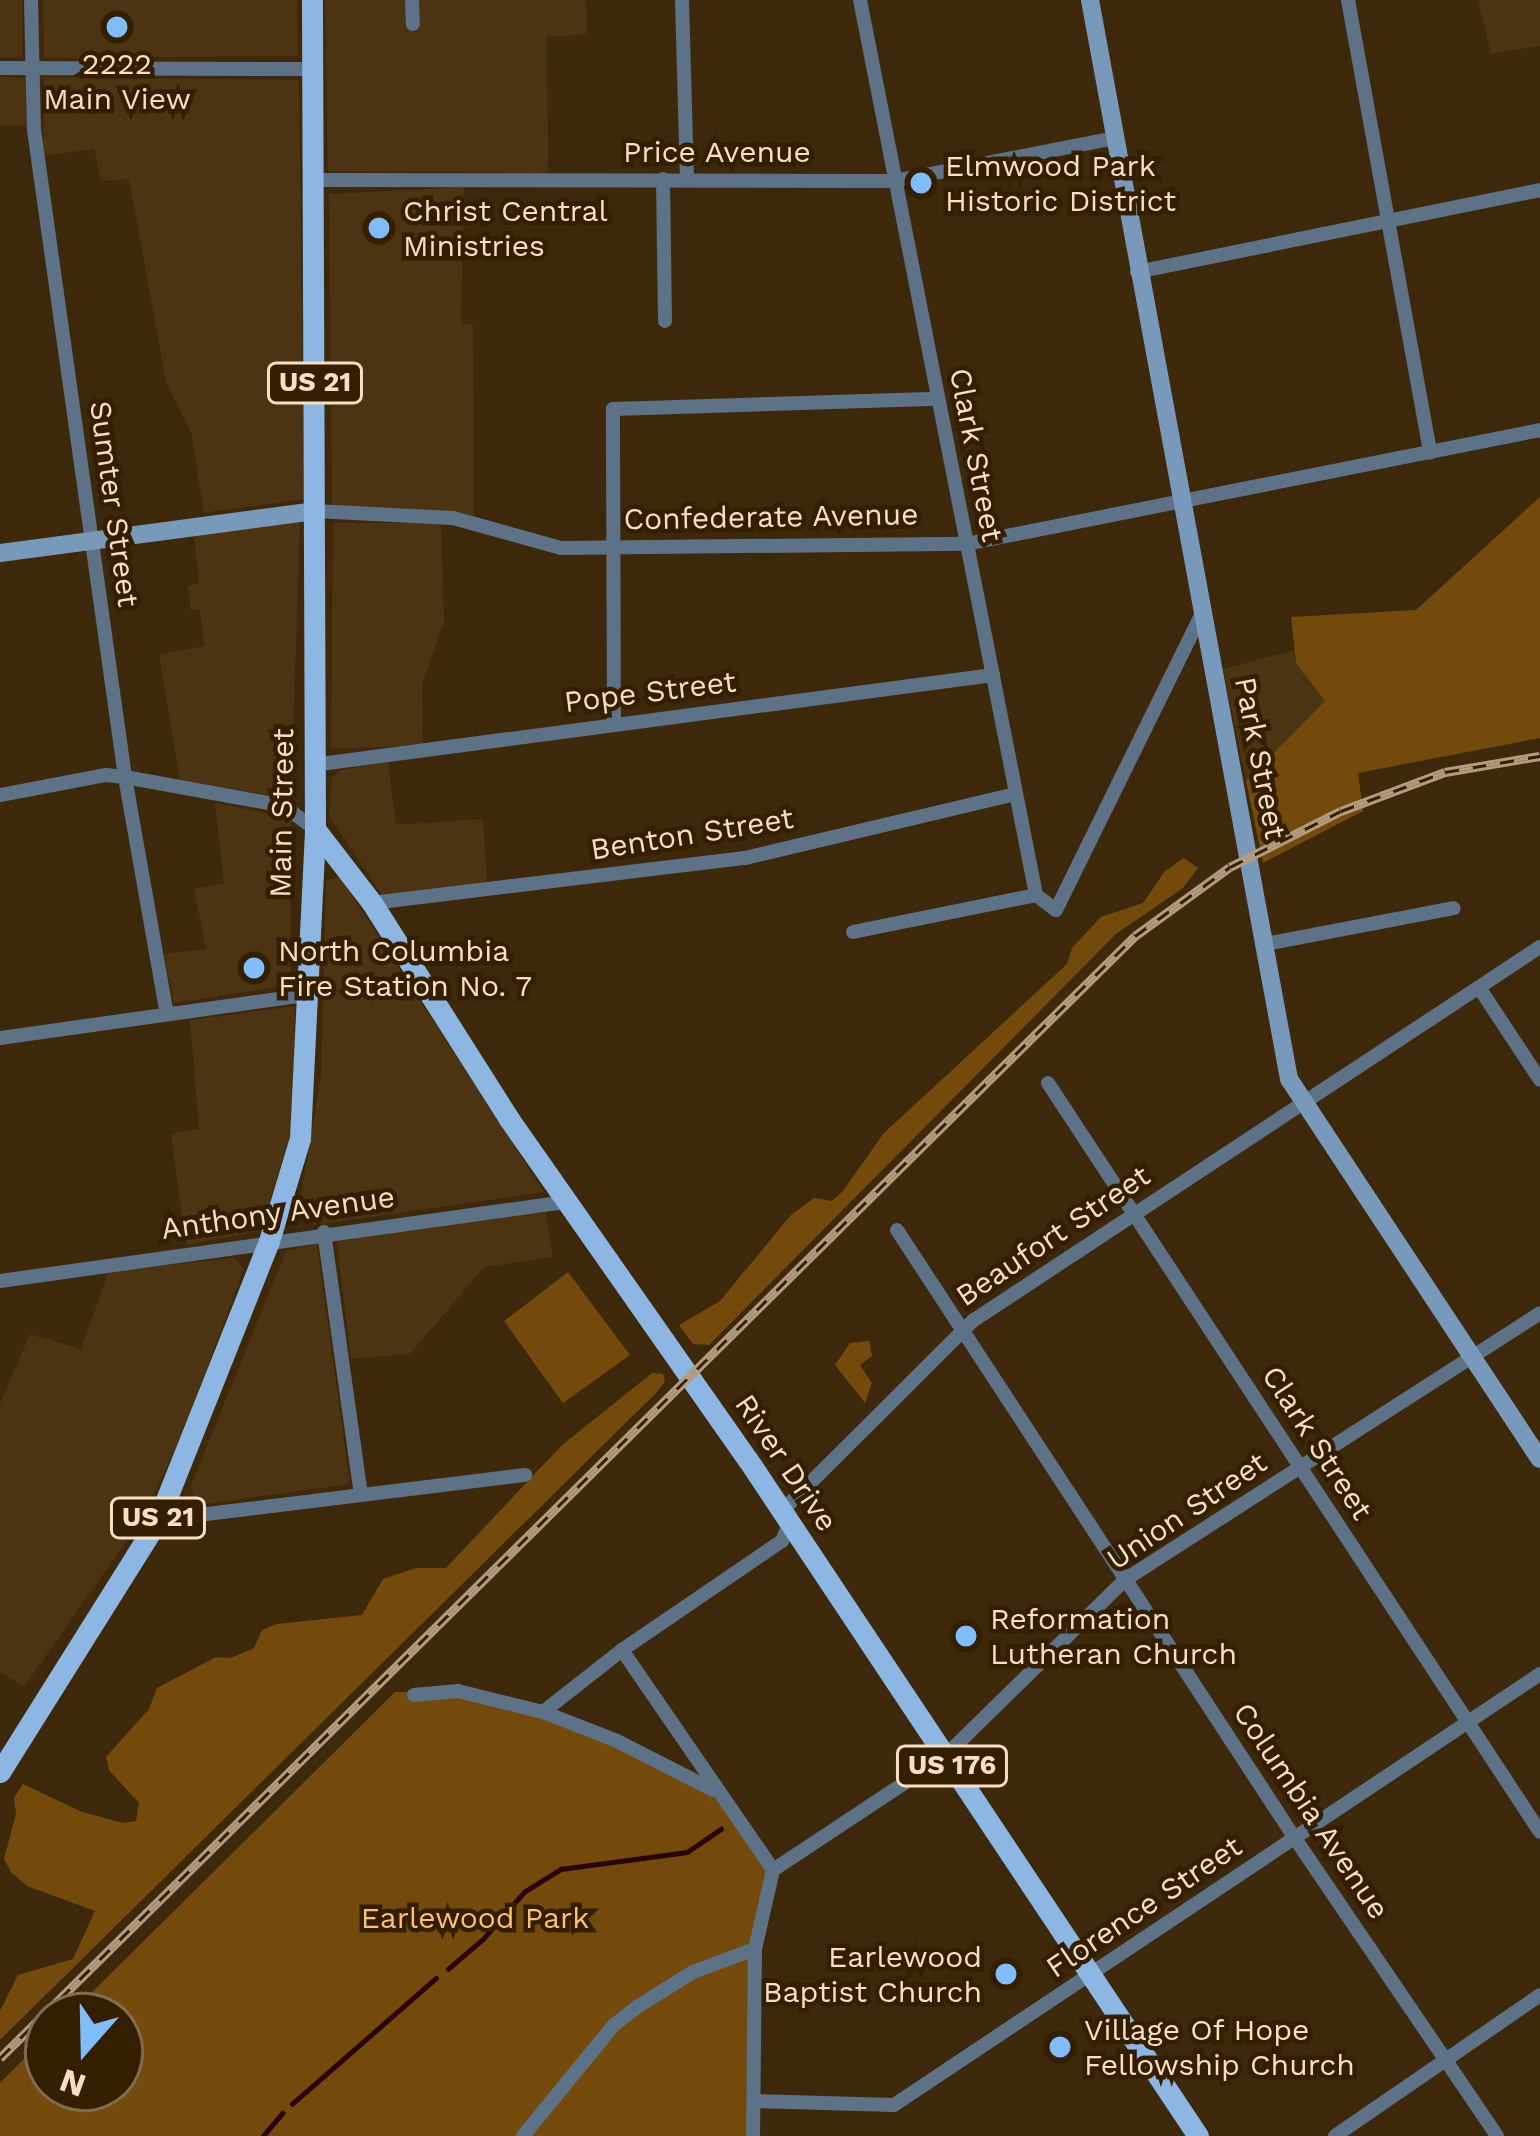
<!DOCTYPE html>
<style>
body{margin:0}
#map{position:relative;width:1540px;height:2136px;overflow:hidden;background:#3e280b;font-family:"Work Sans",sans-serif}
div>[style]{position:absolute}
.built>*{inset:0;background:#4c3311}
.green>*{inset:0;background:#744a0c}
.stream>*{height:4.5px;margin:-2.25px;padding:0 2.25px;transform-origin:2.25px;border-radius:2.25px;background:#2a030d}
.street>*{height:14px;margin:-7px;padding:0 7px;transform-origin:7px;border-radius:7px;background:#5e7287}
.secondary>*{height:18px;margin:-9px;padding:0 9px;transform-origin:9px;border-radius:9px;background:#7999ba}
.primary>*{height:21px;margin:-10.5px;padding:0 10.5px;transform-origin:10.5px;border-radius:10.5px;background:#8db7e2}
.rail>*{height:9px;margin-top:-4.5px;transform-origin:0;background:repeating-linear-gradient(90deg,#341e01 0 14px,#b39b80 0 28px);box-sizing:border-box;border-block:3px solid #b39b80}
.dots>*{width:33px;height:33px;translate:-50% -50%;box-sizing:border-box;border:6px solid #341e01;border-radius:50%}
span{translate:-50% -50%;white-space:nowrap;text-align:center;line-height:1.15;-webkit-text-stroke:9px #341e01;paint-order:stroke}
.shield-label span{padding:3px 9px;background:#341e01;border:3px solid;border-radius:9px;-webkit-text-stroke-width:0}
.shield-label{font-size:27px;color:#f8dfc4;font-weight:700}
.poi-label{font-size:30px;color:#f8dfc4}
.left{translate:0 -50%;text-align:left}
.right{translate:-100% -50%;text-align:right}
.street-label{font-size:30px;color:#f8dfc4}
.park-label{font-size:30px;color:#fbbf78}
.north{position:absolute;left:24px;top:1992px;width:120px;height:120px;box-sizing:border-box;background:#341e01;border:3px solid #826b4f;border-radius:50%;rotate:200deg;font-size:33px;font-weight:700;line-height:48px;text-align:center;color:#f8dfc4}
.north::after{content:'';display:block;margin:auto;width:42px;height:54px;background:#80bdfa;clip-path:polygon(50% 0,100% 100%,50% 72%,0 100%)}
</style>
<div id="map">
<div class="built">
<div style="clip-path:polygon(0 0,22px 0,22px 57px,0 58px)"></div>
<div style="clip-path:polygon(43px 0,297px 0,298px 56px,44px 58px)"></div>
<div style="clip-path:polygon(325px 0,586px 0,587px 35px,547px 36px,548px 173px,328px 171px)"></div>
<div style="clip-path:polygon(1478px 0,1540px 0,1540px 46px,1491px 54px)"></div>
<div style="clip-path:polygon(0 77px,26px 78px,26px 125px,0 126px)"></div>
<div style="clip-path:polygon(44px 77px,299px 80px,304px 499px,204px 513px,191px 432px,166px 382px,129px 179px,101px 181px,94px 149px,43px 156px)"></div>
<div style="clip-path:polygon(464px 187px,461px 324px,473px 325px,474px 520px,332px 505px,329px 194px)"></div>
<div style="clip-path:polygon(300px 521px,291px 798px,180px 782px,159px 655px,204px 646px,200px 609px,191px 611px,188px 587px,199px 583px,194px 534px)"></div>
<div style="clip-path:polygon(333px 523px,441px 523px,444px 621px,422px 685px,423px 745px,331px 749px)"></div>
<div style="clip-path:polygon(1294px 650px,1296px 663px,1326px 701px,1246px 781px,1223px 669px)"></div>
<div style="clip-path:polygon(388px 762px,396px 825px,483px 819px,487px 882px,382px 895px,329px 816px,332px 778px,340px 770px)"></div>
<div style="clip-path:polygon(215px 803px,291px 818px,290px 985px,174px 1003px,164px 954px,206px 949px,194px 888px,224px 884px)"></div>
<div style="clip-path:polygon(340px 877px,544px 1192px,315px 1225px,299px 1207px,321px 1075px,326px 881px)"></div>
<div style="clip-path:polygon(295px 1006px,294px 1125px,260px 1231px,186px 1245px,171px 1134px,199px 1129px,190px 1020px)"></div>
<div style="clip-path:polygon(546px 1212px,553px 1257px,484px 1267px,410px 1354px,351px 1359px,336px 1237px)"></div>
<div style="clip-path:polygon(317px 1244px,350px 1484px,199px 1505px,190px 1488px,286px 1251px)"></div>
<div style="clip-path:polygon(234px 1258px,244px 1269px,185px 1428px,144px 1516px,24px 1687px,0 1672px,0 1404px,30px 1334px,81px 1349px,109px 1271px)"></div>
</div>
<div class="green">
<div style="clip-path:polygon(1540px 497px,1540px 738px,1358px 773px,1363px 811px,1263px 863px,1246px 781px,1325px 701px,1296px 663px,1291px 617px,1416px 610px)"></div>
<div style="clip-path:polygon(1184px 858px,1198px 868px,1183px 888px,1116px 934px,709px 1345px,693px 1344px,679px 1325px,720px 1301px,791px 1215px,814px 1198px,832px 1201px,842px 1192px,884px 1133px,1067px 964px,1072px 948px,1101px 917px,1143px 903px,1165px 871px)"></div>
<div style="clip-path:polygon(568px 1272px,630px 1355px,563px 1403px,504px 1321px)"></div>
<div style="clip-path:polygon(869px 1341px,872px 1356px,860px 1365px,872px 1383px,865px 1403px,835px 1365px,850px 1343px)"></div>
<div style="clip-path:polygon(652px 1373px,663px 1374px,665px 1382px,655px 1394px,0 2040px,0 2011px,18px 1975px,73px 1959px,95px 1911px,27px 1886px,11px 1872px,4px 1859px,16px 1814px,14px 1798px,23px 1784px,82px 1812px,123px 1823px,136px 1821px,139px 1803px,109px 1770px,106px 1757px,149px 1709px,157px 1688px,216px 1657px,231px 1658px,254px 1648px,262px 1630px,277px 1624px,362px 1615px,383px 1579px,416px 1568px,446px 1568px,562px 1445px)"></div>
<div style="clip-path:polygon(458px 1691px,543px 1712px,717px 1792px,773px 1870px,755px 1949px,753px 2136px,0 2136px,0 2083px,48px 2035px,48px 2088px,120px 2088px,120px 2016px,68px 2016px,395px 1692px)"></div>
</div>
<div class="stream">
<div style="left:448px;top:1969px;width:46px;rotate:-40.6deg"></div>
<div style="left:483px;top:1939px;width:62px;rotate:-48.9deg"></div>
<div style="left:524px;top:1892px;width:44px;rotate:-31.9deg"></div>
<div style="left:561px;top:1869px;width:127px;rotate:-7.7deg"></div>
<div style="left:687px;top:1852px;width:41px;rotate:-34.1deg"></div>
<div style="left:292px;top:2104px;width:191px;rotate:-41.2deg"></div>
<div style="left:263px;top:2136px;width:30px;rotate:-50deg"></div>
</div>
<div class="street">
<div style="left:31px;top:0;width:130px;rotate:88.7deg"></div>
<div style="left:34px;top:130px;width:653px;rotate:81.99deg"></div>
<div style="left:125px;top:777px;width:241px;rotate:80deg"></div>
<div style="left:412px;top:0;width:24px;rotate:88deg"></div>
<div style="left:682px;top:0;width:178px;rotate:88.4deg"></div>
<div style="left:860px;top:0;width:912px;rotate:78.87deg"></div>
<div style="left:1036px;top:895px;width:25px;rotate:37deg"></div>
<div style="left:1056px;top:910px;width:326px;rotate:-63.8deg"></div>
<div style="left:1348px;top:0;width:460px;rotate:79.7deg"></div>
<div style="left:0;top:68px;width:312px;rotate:0.2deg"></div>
<div style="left:663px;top:179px;width:142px;rotate:89.2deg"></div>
<div style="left:314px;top:180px;width:580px;rotate:0.1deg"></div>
<div style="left:894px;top:181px;width:226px;rotate:-11deg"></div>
<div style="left:1137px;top:272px;width:411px;rotate:-11.5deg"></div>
<div style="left:314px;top:511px;width:139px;rotate:2.9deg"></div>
<div style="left:453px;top:518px;width:112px;rotate:15.5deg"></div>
<div style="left:561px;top:548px;width:405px;rotate:-0.6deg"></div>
<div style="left:966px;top:544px;width:585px;rotate:-11.23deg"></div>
<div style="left:614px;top:723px;width:314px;rotate:-90.2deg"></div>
<div style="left:613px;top:409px;width:325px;rotate:-1.8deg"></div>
<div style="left:313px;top:765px;width:686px;rotate:-7.54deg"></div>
<div style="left:0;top:795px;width:108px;rotate:-10.7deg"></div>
<div style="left:106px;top:775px;width:19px;rotate:6deg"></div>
<div style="left:125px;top:777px;width:162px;rotate:10.3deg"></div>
<div style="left:284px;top:806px;width:39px;rotate:37deg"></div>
<div style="left:372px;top:903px;width:376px;rotate:-6.9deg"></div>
<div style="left:745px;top:858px;width:278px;rotate:-13.3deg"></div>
<div style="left:853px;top:932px;width:187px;rotate:-11.4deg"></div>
<div style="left:1266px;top:944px;width:191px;rotate:-10.8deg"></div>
<div style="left:1480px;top:989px;width:109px;rotate:56.6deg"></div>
<div style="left:0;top:1038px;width:310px;rotate:-8deg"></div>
<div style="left:1048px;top:1083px;width:896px;rotate:56.7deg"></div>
<div style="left:897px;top:1230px;width:725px;rotate:56.81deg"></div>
<div style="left:1294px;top:1837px;width:361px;rotate:55.8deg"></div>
<div style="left:324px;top:1232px;width:265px;rotate:82deg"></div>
<div style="left:0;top:1281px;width:570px;rotate:-7.96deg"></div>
<div style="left:158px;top:1520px;width:370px;rotate:-7deg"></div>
<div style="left:622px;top:1650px;width:267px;rotate:55.5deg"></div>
<div style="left:773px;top:1870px;width:81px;rotate:102.8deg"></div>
<div style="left:755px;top:1949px;width:187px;rotate:90.6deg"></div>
<div style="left:414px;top:1695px;width:44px;rotate:-5.2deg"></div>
<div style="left:458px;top:1691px;width:88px;rotate:13.9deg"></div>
<div style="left:543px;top:1712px;width:79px;rotate:21.4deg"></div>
<div style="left:617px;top:1741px;width:108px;rotate:27deg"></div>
<div style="left:543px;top:1712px;width:100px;rotate:-38.1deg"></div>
<div style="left:622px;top:1650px;width:194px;rotate:-34.3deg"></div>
<div style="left:782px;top:1541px;width:15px;rotate:-67deg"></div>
<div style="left:788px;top:1527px;width:17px;rotate:-111deg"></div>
<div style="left:782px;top:1511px;width:271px;rotate:-44.9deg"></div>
<div style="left:974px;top:1320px;width:678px;rotate:-33.39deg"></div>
<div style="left:773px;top:1870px;width:206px;rotate:-33.5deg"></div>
<div style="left:945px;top:1756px;width:253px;rotate:-44.4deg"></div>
<div style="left:1126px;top:1579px;width:492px;rotate:-32.7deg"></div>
<div style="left:754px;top:2101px;width:140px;rotate:1.6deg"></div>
<div style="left:894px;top:2105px;width:777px;rotate:-33.71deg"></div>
<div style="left:523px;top:2136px;width:144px;rotate:-50.7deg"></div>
<div style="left:614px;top:2025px;width:29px;rotate:-38deg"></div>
<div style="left:637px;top:2007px;width:66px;rotate:-32deg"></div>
<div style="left:693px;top:1972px;width:66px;rotate:-20.4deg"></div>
<div style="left:1335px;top:2136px;width:249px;rotate:-34.5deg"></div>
</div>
<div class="secondary">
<div style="left:1090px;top:0;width:1097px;rotate:79.55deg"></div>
<div style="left:1289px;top:1079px;width:455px;rotate:56.6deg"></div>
<div style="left:0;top:553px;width:317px;rotate:-7.6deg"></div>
</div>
<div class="primary">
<div style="left:315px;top:829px;width:93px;rotate:52.4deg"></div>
<div style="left:372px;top:903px;width:256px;rotate:57.6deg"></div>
<div style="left:509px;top:1119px;width:416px;rotate:55deg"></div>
<div style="left:748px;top:1460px;width:812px;rotate:56.35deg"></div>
<div style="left:0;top:1772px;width:297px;rotate:-57.9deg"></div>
<div style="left:158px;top:1520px;width:300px;rotate:-68.3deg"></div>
<div style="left:269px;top:1241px;width:108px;rotate:-73.2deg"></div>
<div style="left:300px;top:1138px;width:309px;rotate:-87.2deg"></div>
<div style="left:315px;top:829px;width:829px;rotate:-90.21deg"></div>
</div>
<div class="rail">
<div style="left:0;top:2058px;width:1596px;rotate:-44.67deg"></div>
<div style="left:1135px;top:936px;width:117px;rotate:-36deg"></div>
<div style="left:1230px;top:867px;width:124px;rotate:-26.8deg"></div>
<div style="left:1341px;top:811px;width:111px;rotate:-20.6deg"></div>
<div style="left:1445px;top:772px;width:96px;rotate:-9.6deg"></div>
</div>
<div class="dots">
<div style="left:117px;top:27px;background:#80bdfa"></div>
<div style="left:921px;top:183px;background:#80bdfa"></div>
<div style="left:379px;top:228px;background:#80bdfa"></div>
<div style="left:254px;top:968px;background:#80bdfa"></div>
<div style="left:966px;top:1636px;background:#80bdfa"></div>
<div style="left:1006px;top:1974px;background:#80bdfa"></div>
<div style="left:1060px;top:2047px;background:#80bdfa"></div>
</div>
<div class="shield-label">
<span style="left:315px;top:383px">US 21</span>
<span style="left:158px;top:1518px">US 21</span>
<span style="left:952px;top:1766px">US 176</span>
</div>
<div class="poi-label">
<span style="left:117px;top:81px">2222<br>Main View</span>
<span class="left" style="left:945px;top:183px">Elmwood Park<br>Historic District</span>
<span class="left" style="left:403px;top:228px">Christ Central<br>Ministries</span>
<span class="left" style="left:278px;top:968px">North Columbia<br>Fire Station No. 7</span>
<span class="left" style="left:990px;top:1636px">Reformation<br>Lutheran Church</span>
<span class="right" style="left:982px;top:1974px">Earlewood<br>Baptist Church</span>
<span class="left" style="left:1084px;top:2047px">Village Of Hope<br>Fellowship Church</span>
</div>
<div class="street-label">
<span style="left:717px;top:152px">Price Avenue</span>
<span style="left:976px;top:455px;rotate:79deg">Clark Street</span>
<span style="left:114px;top:504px;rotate:82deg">Sumter Street</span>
<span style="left:771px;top:517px;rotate:-1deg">Confederate Avenue</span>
<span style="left:650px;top:692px;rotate:-7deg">Pope Street</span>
<span style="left:1260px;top:758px;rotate:79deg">Park Street</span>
<span style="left:282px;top:813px;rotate:-89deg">Main Street</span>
<span style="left:692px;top:834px;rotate:-9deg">Benton Street</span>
<span style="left:278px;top:1213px;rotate:-8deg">Anthony Avenue</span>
<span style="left:1053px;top:1236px;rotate:-34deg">Beaufort Street</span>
<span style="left:1317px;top:1443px;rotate:57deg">Clark Street</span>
<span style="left:786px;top:1463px;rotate:56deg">River Drive</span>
<span style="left:1187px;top:1511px;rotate:-34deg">Union Street</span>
<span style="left:1311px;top:1811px;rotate:56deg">Columbia Avenue</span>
<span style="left:1144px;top:1907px;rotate:-34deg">Florence Street</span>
</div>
<div class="park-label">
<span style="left:475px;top:1918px">Earlewood Park</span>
</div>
<div class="north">N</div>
</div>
